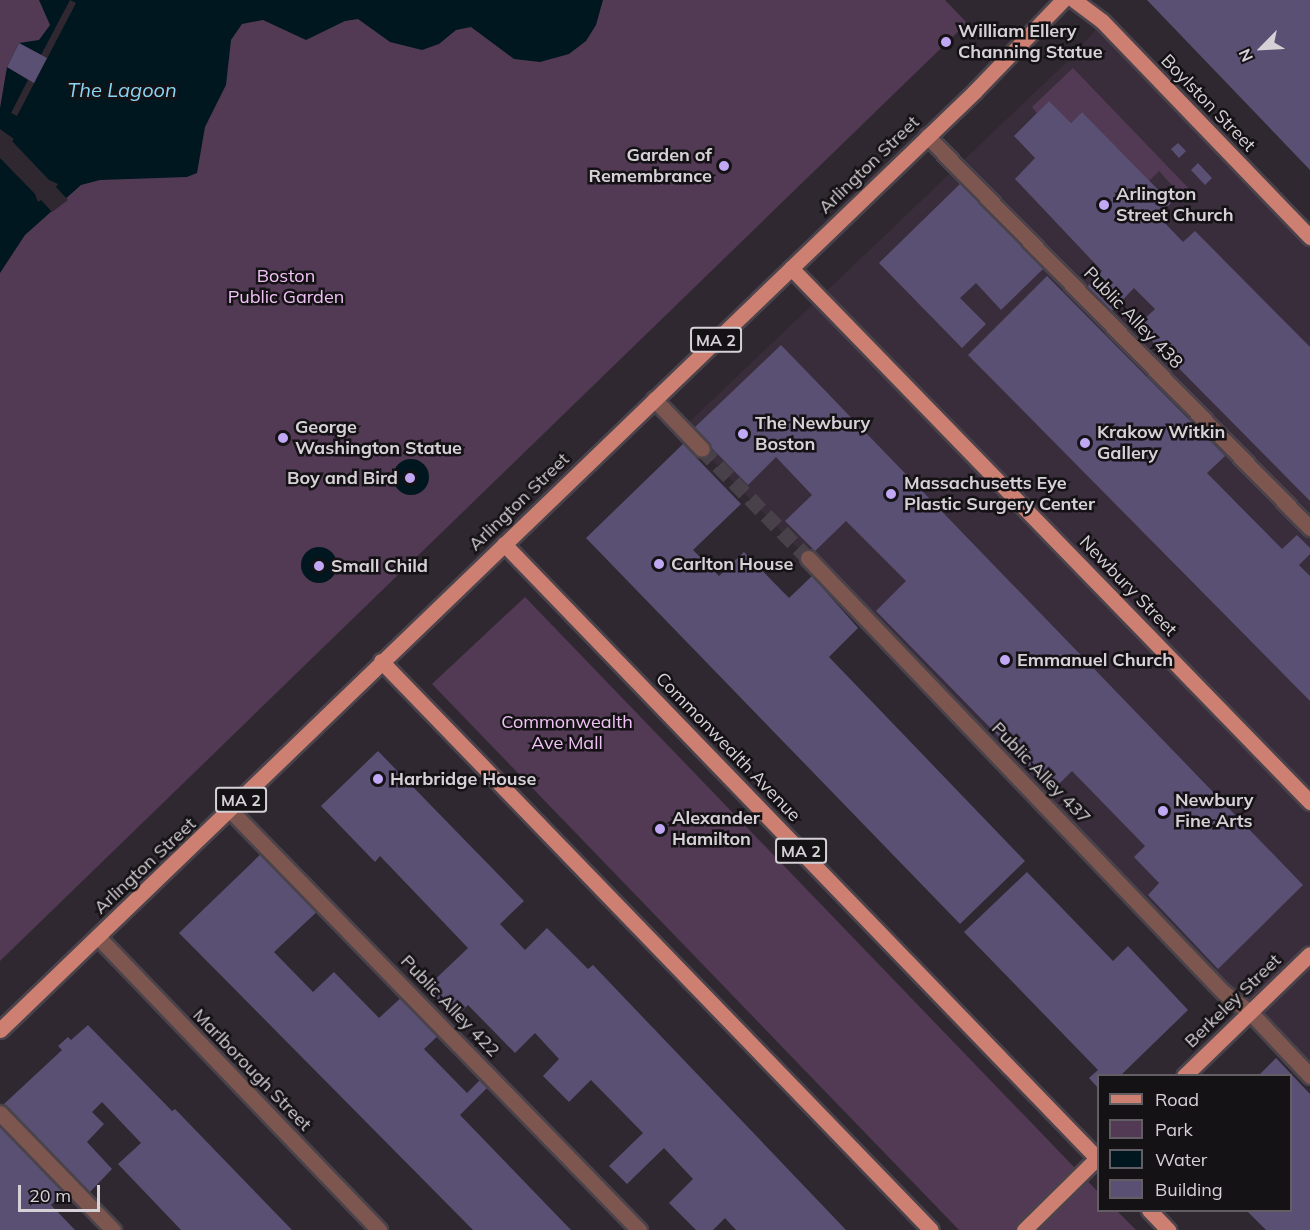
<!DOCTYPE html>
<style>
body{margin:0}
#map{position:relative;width:1310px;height:1230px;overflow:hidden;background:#2f2830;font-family:Mulish,sans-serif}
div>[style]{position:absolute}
.commercial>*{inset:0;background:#3a2d3b}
.green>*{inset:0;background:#523a55}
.water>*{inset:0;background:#01171f}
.round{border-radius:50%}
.pier>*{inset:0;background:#2f2830}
.building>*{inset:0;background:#595073}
.minor-tunnel>*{height:15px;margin-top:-7.5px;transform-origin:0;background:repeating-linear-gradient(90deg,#484149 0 15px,transparent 0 23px)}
.roads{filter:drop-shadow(2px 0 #4a434b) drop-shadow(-2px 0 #4a434b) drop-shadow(0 2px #4a434b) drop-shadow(0 -2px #4a434b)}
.minor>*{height:15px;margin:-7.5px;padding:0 7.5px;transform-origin:7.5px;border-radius:7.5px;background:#7d564f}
.major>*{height:15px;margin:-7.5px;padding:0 7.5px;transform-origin:7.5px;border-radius:7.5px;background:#cd7f71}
.dots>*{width:16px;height:16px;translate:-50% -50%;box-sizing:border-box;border:3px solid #151216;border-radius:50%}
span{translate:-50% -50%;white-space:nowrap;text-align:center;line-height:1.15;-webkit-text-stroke:5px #151216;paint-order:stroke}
.shield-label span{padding:2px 4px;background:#151216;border:2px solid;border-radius:4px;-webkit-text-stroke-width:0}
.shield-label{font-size:16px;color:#d6d1d6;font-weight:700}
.poi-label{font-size:18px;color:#d6d1d6;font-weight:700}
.left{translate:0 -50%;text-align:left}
.right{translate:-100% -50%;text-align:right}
.street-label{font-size:18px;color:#d6d1d6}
.park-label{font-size:18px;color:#f1c2f6}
.water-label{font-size:20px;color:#89d5f4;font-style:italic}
.legend{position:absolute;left:1097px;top:1074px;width:195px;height:138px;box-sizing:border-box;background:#151216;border:2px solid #625e63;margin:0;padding:8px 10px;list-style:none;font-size:18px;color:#d6d1d6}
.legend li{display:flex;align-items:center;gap:12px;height:30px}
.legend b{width:30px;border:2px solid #625e63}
.north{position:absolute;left:1232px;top:18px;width:60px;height:60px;-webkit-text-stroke:4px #151216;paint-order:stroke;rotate:246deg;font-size:16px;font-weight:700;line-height:24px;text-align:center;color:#d6d1d6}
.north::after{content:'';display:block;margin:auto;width:21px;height:27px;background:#d6d1d6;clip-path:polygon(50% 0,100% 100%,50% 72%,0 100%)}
.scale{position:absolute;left:18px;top:1185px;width:82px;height:27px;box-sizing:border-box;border:3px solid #d6d1d6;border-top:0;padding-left:8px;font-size:18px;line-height:21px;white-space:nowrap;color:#d6d1d6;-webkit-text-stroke:4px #151216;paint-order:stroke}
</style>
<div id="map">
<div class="commercial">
<div style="clip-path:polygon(1102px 22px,1310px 237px,1310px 1076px,682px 429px,1073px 56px)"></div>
</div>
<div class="green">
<div style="clip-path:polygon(0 0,945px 0,967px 23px,0 961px)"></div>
<div style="clip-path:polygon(1073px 68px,1194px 194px,1186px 201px,1159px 171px,1149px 181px,1082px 112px,1071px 123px,1049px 101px,1037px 113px,1032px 107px)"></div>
<div style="clip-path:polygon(525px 597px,1098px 1192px,1098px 1210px,1117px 1211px,1136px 1230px,959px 1230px,432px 684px)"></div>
</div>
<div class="water">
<div style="clip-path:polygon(39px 0,603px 0,596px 25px,586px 41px,569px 54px,540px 62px,514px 59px,471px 27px,456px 30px,439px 44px,422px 50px,390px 42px,358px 19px,345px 21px,306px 40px,263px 20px,242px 24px,231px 40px,226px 85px,205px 127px,197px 173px,187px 177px,100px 180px,81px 185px,25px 235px,0 273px,0 108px,7px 67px,19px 43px,39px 40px,50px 25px)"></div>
<div class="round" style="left:393px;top:459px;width:36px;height:36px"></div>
<div class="round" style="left:301px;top:547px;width:36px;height:36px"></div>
</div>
<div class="pier">
<div style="clip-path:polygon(70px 0,76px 3px,17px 116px,11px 113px,28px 80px,7px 67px,19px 43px,41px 55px)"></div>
<div style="clip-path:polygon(0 129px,14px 139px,12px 141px,49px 180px,58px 184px,56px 187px,68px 200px,52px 212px,41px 200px,38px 202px,35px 194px,0 158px)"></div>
</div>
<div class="building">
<div style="clip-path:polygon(1147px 0,1310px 0,1310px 170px)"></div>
<div style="clip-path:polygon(19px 43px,47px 58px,34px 83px,7px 67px)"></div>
<div style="clip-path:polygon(1049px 101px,1071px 123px,1082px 112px,1171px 203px,1158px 216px,1183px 242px,1195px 231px,1310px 347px,1310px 501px,1137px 326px,1155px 309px,1134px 288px,1111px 312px,1087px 287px,1102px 271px,1015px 179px,1035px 158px,1014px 136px)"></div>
<div style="clip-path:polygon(1178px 143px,1186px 151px,1179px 158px,1171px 149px)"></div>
<div style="clip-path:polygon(1198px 163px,1212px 178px,1205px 185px,1191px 170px)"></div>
<div style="clip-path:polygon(962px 182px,1043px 269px,1001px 310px,976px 283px,960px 298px,986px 324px,962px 348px,879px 263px)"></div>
<div style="clip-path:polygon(1047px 276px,1225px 456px,1207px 473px,1282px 549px,1297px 535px,1310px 548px,1310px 554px,1299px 565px,1310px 576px,1310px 701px,968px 355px)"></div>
<div style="clip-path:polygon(781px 345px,1303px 885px,1218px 969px,1148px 895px,1159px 883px,1134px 857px,1145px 846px,1072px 771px,1052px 791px,876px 611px,906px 581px,846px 521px,815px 551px,785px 521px,812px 495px,776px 457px,748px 485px,693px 429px)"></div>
<div style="clip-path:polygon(683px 444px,741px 504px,693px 550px,719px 576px,744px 552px,789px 598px,812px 576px,858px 628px,829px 657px,1025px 861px,960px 924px,586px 538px)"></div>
<div style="clip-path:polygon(378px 751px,524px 901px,500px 924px,525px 950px,547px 928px,588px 969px,593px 965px,846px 1230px,736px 1230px,725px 1218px,713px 1230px,696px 1230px,669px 1203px,693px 1179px,664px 1148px,627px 1184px,609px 1166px,643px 1133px,591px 1080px,569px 1102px,543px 1076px,559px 1059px,535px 1033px,515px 1053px,468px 1005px,455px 1018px,426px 988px,468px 948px,380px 856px,375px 862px,321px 806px)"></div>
<div style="clip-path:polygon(265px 850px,321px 908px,274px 952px,313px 992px,334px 972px,379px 1018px,405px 994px,442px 1032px,424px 1049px,467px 1093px,483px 1077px,490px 1085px,460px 1115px,571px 1230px,473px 1230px,179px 933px)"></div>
<div style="clip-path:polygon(1027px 872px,1113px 961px,1128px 946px,1188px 1010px,1120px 1076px,1098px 1076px,1098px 1088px,1089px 1078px,1098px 1070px,964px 932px)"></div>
<div style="clip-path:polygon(88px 1025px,172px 1111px,175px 1109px,292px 1230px,181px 1230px,118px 1164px,141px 1143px,102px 1102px,92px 1112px,104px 1124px,87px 1142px,112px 1169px,90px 1192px,4px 1104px,62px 1050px,58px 1046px,68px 1037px,71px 1040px)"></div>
<div style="clip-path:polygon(1276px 1058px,1310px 1094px,1310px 1230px,1266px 1230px,1246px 1210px,1290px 1210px,1290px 1076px,1258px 1076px)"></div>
<div style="clip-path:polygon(0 1123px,64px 1192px,51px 1205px,75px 1230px,0 1230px)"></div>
</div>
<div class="minor-tunnel">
<div style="left:702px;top:449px;width:152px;rotate:45.8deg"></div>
</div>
<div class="roads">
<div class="minor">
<div style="left:927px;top:136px;width:548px;rotate:45.67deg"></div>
<div style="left:654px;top:399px;width:69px;rotate:46.2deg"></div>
<div style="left:808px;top:558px;width:600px;rotate:46.28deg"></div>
<div style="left:1223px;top:992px;width:34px;rotate:37deg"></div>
<div style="left:1250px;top:1012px;width:88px;rotate:46.8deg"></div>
<div style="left:231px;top:811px;width:585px;rotate:45.76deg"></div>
<div style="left:98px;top:937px;width:406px;rotate:46.2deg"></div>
<div style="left:0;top:1113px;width:163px;rotate:46deg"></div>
</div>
<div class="major">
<div style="left:1074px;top:0;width:35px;rotate:37deg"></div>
<div style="left:1102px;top:21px;width:300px;rotate:46.1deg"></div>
<div style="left:791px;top:268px;width:745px;rotate:45.82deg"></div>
<div style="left:504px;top:544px;width:855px;rotate:46deg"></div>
<div style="left:381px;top:661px;width:791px;rotate:45.97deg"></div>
<div style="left:0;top:1030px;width:1354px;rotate:-43.92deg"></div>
<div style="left:975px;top:91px;width:127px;rotate:-46deg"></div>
<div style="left:1184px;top:1076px;width:175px;rotate:-44.1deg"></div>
<div style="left:1149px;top:1210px;width:28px;rotate:46deg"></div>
<div style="left:1024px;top:1230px;width:104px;rotate:-44.6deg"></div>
</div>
</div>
<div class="dots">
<div style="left:946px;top:42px;background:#c0a8f4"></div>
<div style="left:724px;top:166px;background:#c0a8f4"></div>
<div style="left:1104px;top:205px;background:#c0a8f4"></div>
<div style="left:743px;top:434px;background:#c0a8f4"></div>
<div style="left:283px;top:438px;background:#c0a8f4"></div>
<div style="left:1085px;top:443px;background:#c0a8f4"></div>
<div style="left:410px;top:478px;background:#c0a8f4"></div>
<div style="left:891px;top:494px;background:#c0a8f4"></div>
<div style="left:659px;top:564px;background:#c0a8f4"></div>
<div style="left:319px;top:566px;background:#c0a8f4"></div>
<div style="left:1005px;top:660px;background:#c0a8f4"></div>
<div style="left:378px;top:779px;background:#c0a8f4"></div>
<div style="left:1163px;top:811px;background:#c0a8f4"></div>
<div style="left:660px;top:829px;background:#c0a8f4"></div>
</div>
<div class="shield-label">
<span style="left:716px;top:340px">MA 2</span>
<span style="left:241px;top:800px">MA 2</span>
<span style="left:801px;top:851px">MA 2</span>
</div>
<div class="poi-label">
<span class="left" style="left:958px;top:42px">William Ellery<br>Channing Statue</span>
<span class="right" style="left:712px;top:166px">Garden of<br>Remembrance</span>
<span class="left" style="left:1116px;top:205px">Arlington<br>Street Church</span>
<span class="left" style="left:755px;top:434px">The Newbury<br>Boston</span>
<span class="left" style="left:295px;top:438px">George<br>Washington Statue</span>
<span class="left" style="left:1097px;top:443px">Krakow Witkin<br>Gallery</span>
<span class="right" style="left:398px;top:478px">Boy and Bird</span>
<span class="left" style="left:904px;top:494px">Massachusetts Eye<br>Plastic Surgery Center</span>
<span class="left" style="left:671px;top:564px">Carlton House</span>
<span class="left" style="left:331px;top:566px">Small Child</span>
<span class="left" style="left:1017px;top:660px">Emmanuel Church</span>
<span class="left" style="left:390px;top:779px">Harbridge House</span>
<span class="left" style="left:1175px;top:811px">Newbury<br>Fine Arts</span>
<span class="left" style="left:672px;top:829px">Alexander<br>Hamilton</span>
</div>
<div class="street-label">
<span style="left:1208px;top:103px;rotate:46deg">Boylston Street</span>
<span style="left:869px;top:165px;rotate:-44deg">Arlington Street</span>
<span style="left:1133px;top:318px;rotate:46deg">Public Alley 438</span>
<span style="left:519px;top:502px;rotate:-44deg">Arlington Street</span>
<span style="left:1128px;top:586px;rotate:46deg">Newbury Street</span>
<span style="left:728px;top:747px;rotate:46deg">Commonwealth Avenue</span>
<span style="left:1041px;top:773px;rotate:46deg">Public Alley 437</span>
<span style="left:145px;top:866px;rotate:-43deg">Arlington Street</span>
<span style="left:1233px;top:1001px;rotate:-44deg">Berkeley Street</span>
<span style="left:450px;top:1006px;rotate:46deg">Public Alley 422</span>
<span style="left:252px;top:1070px;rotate:46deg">Marlborough Street</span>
</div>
<div class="park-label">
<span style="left:286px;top:287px">Boston<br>Public Garden</span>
<span style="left:567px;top:733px">Commonwealth<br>Ave Mall</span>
</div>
<div class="water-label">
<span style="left:122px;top:89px">The Lagoon</span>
</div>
<ul class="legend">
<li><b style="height:8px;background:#cd7f71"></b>Road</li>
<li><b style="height:16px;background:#523a55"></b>Park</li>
<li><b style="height:16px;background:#01171f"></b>Water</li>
<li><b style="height:16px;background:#595073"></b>Building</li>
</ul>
<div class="north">N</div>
<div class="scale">20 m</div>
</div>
